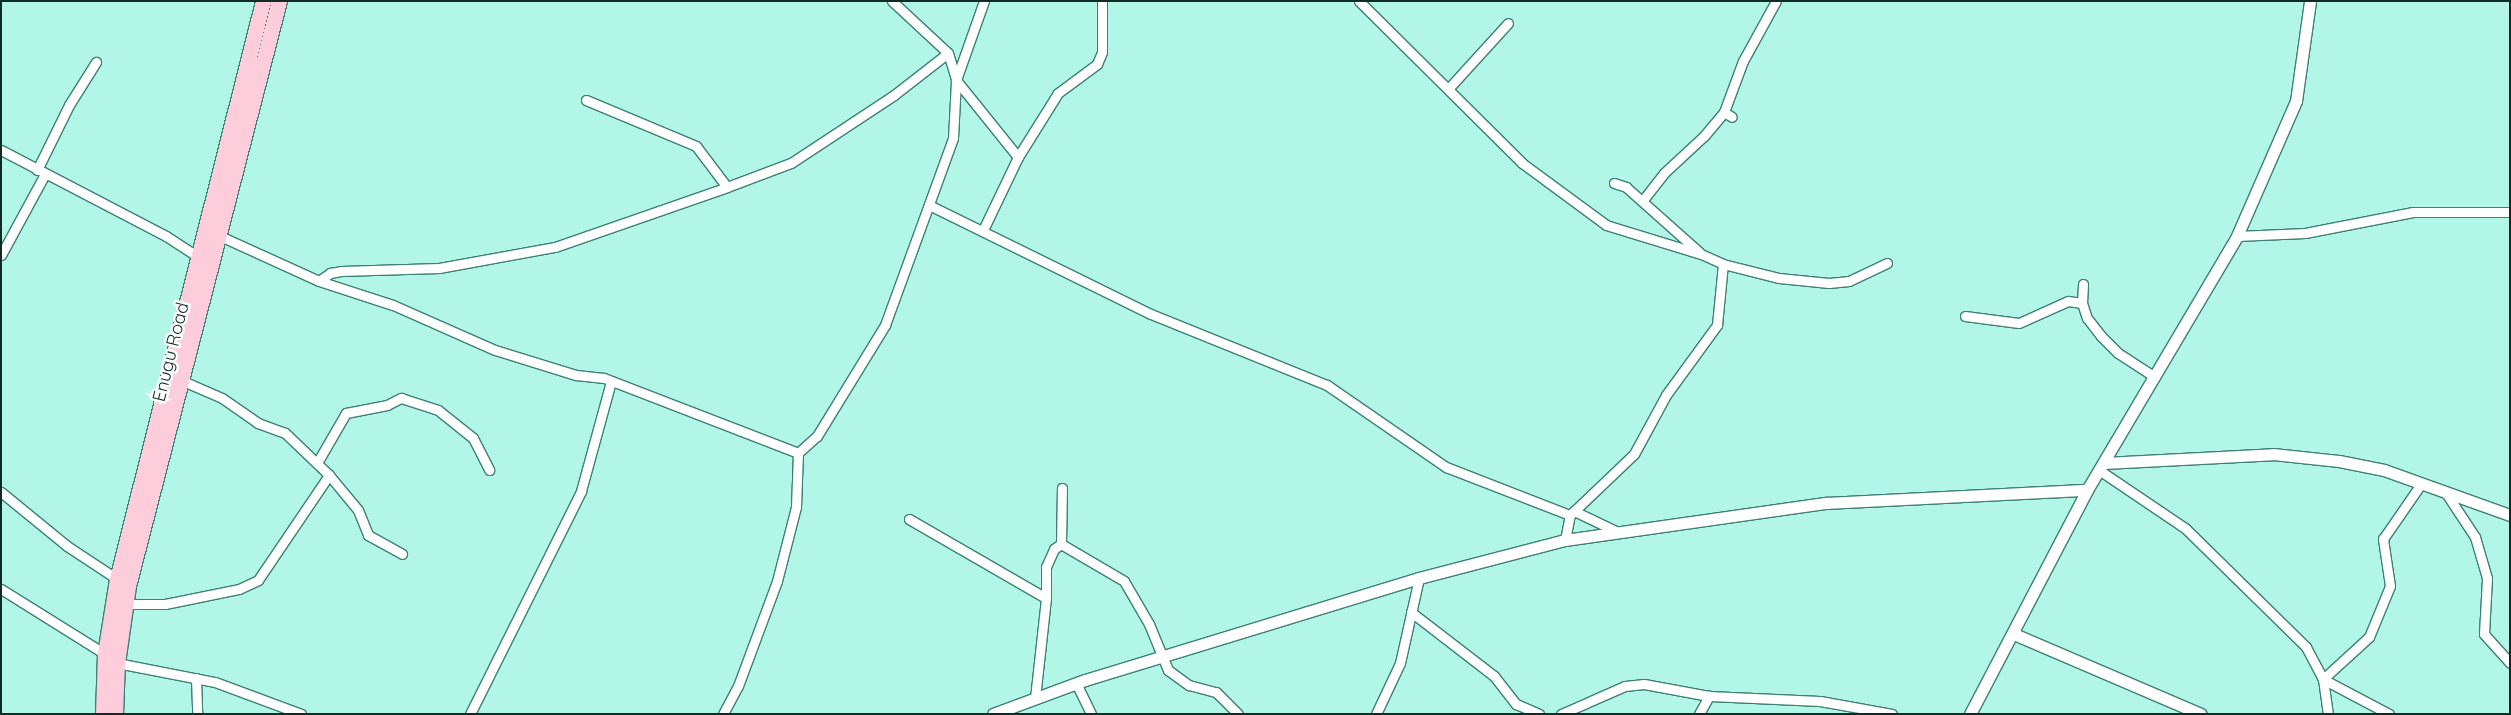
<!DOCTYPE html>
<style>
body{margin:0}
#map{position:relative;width:2511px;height:715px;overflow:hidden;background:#b1f6e7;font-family:Quicksand,sans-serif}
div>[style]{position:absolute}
.roads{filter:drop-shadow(1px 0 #3d8074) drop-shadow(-1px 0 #3d8074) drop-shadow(0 1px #3d8074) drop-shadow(0 -1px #3d8074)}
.minor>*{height:9px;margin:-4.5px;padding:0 4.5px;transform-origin:4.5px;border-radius:4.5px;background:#fff}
.tertiary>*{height:11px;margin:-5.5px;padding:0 5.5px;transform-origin:5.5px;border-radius:5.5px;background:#fff}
.primary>*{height:15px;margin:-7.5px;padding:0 7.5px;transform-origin:7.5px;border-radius:7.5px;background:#fdcddc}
span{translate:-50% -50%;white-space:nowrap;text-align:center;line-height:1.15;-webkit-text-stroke:5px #fff;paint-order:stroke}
.street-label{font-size:18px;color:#0f2b26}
.frame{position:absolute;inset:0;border:2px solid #0f2b26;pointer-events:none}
</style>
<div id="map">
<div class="roads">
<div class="minor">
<div style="left:892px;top:1px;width:76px;rotate:42.9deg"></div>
<div style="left:948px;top:53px;width:28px;rotate:73deg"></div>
<div style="left:956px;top:80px;width:99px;rotate:51.2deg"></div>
<div style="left:1359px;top:1px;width:230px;rotate:44.8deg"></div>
<div style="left:1522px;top:163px;width:104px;rotate:36.4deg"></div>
<div style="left:1606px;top:225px;width:99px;rotate:17deg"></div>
<div style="left:1701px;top:254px;width:24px;rotate:24deg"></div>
<div style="left:1723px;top:264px;width:58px;rotate:14deg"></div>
<div style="left:1779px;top:278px;width:50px;rotate:5.7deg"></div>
<div style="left:1829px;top:283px;width:20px;rotate:-6deg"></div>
<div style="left:1849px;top:281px;width:42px;rotate:-25.3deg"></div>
<div style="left:1448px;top:89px;width:89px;rotate:-47.7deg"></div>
<div style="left:586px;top:100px;width:119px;rotate:22.7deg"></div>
<div style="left:696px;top:146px;width:51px;rotate:52.9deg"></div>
<div style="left:1724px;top:112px;width:54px;rotate:-69.6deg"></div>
<div style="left:1743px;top:61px;width:68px;rotate:-61.2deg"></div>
<div style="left:1px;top:150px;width:186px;rotate:27.5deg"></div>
<div style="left:166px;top:236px;width:38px;rotate:33deg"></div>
<div style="left:37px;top:170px;width:72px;rotate:-63.8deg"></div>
<div style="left:69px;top:105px;width:51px;rotate:-57.9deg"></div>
<div style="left:1614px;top:183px;width:13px;rotate:18deg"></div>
<div style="left:1626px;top:187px;width:98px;rotate:41.7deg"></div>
<div style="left:1643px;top:200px;width:34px;rotate:-52deg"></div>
<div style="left:1664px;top:173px;width:54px;rotate:-42.8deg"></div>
<div style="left:1704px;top:136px;width:31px;rotate:-50deg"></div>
<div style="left:1724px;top:112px;width:9px;rotate:32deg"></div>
<div style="left:929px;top:205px;width:247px;rotate:26.2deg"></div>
<div style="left:1151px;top:314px;width:190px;rotate:22deg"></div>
<div style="left:1327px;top:385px;width:145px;rotate:34.6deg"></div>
<div style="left:1446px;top:467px;width:133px;rotate:21.2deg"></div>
<div style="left:983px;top:230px;width:81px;rotate:-64.4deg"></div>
<div style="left:1018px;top:157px;width:75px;rotate:-58deg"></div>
<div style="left:1058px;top:93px;width:49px;rotate:-36.6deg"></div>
<div style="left:1097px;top:64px;width:13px;rotate:-67deg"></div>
<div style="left:1102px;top:52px;width:51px;rotate:-90deg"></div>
<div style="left:220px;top:236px;width:109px;rotate:24.4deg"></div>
<div style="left:319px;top:281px;width:78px;rotate:18deg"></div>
<div style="left:393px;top:305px;width:111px;rotate:23.8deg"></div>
<div style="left:495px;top:350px;width:85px;rotate:17.2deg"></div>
<div style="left:576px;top:375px;width:28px;rotate:6deg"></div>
<div style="left:604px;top:378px;width:208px;rotate:21.1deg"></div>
<div style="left:2237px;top:236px;width:68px;rotate:-2.5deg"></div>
<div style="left:2305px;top:233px;width:110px;rotate:-11deg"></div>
<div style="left:2413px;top:212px;width:97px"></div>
<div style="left:1px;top:255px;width:92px;rotate:-61.5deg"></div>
<div style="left:319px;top:281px;width:14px;rotate:-36deg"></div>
<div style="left:330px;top:273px;width:11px;rotate:-10deg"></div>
<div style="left:341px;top:271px;width:98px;rotate:-1.8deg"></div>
<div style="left:439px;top:268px;width:118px;rotate:-10.3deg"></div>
<div style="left:555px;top:247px;width:182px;rotate:-19.2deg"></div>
<div style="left:727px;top:187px;width:68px;rotate:-20.6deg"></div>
<div style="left:791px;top:163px;width:123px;rotate:-33.4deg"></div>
<div style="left:894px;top:95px;width:68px;rotate:-37.9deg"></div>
<div style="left:2083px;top:284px;width:19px;rotate:93deg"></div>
<div style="left:2082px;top:303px;width:16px;rotate:72deg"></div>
<div style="left:2087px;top:318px;width:23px;rotate:52deg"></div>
<div style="left:2101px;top:336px;width:24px;rotate:45deg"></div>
<div style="left:2118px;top:353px;width:44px;rotate:33deg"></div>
<div style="left:1965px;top:316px;width:54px;rotate:7.4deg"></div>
<div style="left:2019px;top:323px;width:54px;rotate:-24.2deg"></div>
<div style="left:2068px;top:301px;width:14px;rotate:8deg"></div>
<div style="left:317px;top:463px;width:58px;rotate:-59.9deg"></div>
<div style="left:346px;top:413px;width:42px;rotate:-11deg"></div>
<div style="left:387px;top:405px;width:16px;rotate:-27deg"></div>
<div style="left:401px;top:398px;width:39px;rotate:18deg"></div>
<div style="left:438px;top:410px;width:45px;rotate:38.7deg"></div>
<div style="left:473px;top:438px;width:36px;rotate:63deg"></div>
<div style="left:2099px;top:470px;width:104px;rotate:34deg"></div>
<div style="left:2185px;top:528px;width:170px;rotate:44.5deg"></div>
<div style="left:2306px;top:647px;width:36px;rotate:62deg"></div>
<div style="left:2323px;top:679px;width:35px;rotate:82deg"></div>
<div style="left:329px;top:475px;width:45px;rotate:50.4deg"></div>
<div style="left:358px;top:510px;width:27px;rotate:68deg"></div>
<div style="left:368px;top:535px;width:39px;rotate:29deg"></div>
<div style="left:1px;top:492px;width:85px;rotate:39.3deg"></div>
<div style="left:67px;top:546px;width:60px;rotate:33.4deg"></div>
<div style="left:2446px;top:493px;width:53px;rotate:56.6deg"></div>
<div style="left:2475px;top:537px;width:43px;rotate:73.7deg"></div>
<div style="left:2487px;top:578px;width:56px;rotate:93.1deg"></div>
<div style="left:2484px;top:634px;width:39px;rotate:48deg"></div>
<div style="left:1574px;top:511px;width:47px;rotate:25.5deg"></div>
<div style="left:909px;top:519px;width:158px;rotate:30deg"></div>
<div style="left:1565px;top:540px;width:25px;rotate:-79deg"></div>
<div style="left:1570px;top:515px;width:88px;rotate:-43.6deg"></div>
<div style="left:1634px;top:454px;width:67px;rotate:-61.5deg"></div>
<div style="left:1666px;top:395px;width:87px;rotate:-53.9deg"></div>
<div style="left:1717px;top:325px;width:61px;rotate:-84.4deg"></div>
<div style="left:1061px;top:544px;width:73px;rotate:30.4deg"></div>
<div style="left:1124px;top:581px;width:50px;rotate:59.8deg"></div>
<div style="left:1149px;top:624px;width:50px;rotate:67.6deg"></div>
<div style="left:1168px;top:670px;width:26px;rotate:36deg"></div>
<div style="left:1189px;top:685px;width:28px;rotate:15deg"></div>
<div style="left:1216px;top:692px;width:31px;rotate:45deg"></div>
<div style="left:1px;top:589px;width:123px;rotate:32deg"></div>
<div style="left:125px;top:604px;width:40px"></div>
<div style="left:165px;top:604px;width:76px;rotate:-11.5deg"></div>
<div style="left:239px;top:589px;width:21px;rotate:-25deg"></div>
<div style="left:258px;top:580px;width:127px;rotate:-55.9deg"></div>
<div style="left:329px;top:475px;width:61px;rotate:-136.3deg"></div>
<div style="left:285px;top:433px;width:29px;rotate:-160deg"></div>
<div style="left:258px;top:423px;width:44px;rotate:-145.2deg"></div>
<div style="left:222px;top:398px;width:43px;rotate:-156.4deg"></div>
<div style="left:1411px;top:612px;width:105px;rotate:37.6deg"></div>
<div style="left:1494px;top:676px;width:36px;rotate:52deg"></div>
<div style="left:1516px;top:704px;width:25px;rotate:23deg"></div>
<div style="left:117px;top:663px;width:100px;rotate:11deg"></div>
<div style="left:215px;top:682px;width:92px;rotate:20.4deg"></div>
<div style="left:196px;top:678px;width:36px;rotate:88deg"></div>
<div style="left:1076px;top:683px;width:34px;rotate:64deg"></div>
<div style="left:1035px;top:698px;width:101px;rotate:-83.7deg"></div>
<div style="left:1046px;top:598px;width:31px;rotate:-90deg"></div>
<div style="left:1046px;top:567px;width:20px;rotate:-66deg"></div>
<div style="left:1054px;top:549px;width:9px;rotate:-36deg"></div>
<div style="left:1061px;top:544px;width:56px;rotate:-89deg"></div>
<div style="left:470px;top:714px;width:249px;rotate:-63.5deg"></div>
<div style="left:581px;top:491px;width:114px;rotate:-74.7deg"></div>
<div style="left:723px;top:714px;width:32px;rotate:-62deg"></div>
<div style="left:738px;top:686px;width:112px;rotate:-69.6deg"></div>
<div style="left:777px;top:581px;width:76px;rotate:-75.6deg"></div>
<div style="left:796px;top:507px;width:54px;rotate:-87.9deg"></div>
<div style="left:798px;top:453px;width:25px;rotate:-42deg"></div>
<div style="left:817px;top:436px;width:130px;rotate:-58.5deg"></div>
<div style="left:885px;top:325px;width:199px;rotate:-70deg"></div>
<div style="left:953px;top:138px;width:58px;rotate:-87deg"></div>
<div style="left:956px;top:80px;width:84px;rotate:-70.5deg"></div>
<div style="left:1376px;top:714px;width:56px;rotate:-64.8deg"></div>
<div style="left:1400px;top:663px;width:87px;rotate:-77.4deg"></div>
<div style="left:1561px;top:714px;width:70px;rotate:-23.6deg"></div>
<div style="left:1625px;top:686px;width:19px;rotate:-6deg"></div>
<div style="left:1644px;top:684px;width:66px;rotate:10.5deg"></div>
<div style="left:1709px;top:696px;width:111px;rotate:2.6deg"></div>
<div style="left:1820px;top:701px;width:73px;rotate:10.2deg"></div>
<div style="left:1699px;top:714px;width:21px;rotate:-61deg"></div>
<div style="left:2389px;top:714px;width:75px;rotate:-152.1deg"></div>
<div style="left:2323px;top:679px;width:62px;rotate:-42.4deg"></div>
<div style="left:2369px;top:637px;width:55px;rotate:-67.6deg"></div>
<div style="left:2390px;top:586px;width:48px;rotate:-98.5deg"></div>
<div style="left:2383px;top:539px;width:67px;rotate:-55.4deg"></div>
</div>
<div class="tertiary">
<div style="left:2104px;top:463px;width:169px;rotate:-3deg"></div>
<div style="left:2273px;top:454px;width:66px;rotate:6.1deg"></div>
<div style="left:2339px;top:461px;width:46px;rotate:11.3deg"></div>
<div style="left:2384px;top:470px;width:134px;rotate:19.7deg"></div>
<div style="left:2014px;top:634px;width:203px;rotate:23.2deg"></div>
<div style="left:993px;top:714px;width:98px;rotate:-20.3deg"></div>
<div style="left:1085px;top:680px;width:349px;rotate:-17deg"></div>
<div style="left:1419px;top:578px;width:151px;rotate:-14.6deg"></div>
<div style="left:1565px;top:540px;width:264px;rotate:-8.1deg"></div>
<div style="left:1826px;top:503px;width:261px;rotate:-2.9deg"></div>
<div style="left:1970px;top:714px;width:253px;rotate:-62.4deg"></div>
<div style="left:2087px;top:490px;width:295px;rotate:-59.4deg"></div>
<div style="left:2237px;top:236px;width:147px;rotate:-66.4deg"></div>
<div style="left:2296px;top:101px;width:101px;rotate:-82deg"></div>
</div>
<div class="primary">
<div style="left:103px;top:714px;width:60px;rotate:-88.1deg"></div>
<div style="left:105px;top:654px;width:76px;rotate:-80.9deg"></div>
<div style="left:117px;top:579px;width:596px;rotate:-75.82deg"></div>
<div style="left:115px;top:714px;width:51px;rotate:-87.8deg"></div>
<div style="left:117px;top:663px;width:78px;rotate:-81.9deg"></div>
<div style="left:128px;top:586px;width:604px;rotate:-75.53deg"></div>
</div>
</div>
<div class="street-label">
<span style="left:171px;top:352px;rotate:-76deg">Enugu Road</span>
</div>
<div class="frame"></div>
</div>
